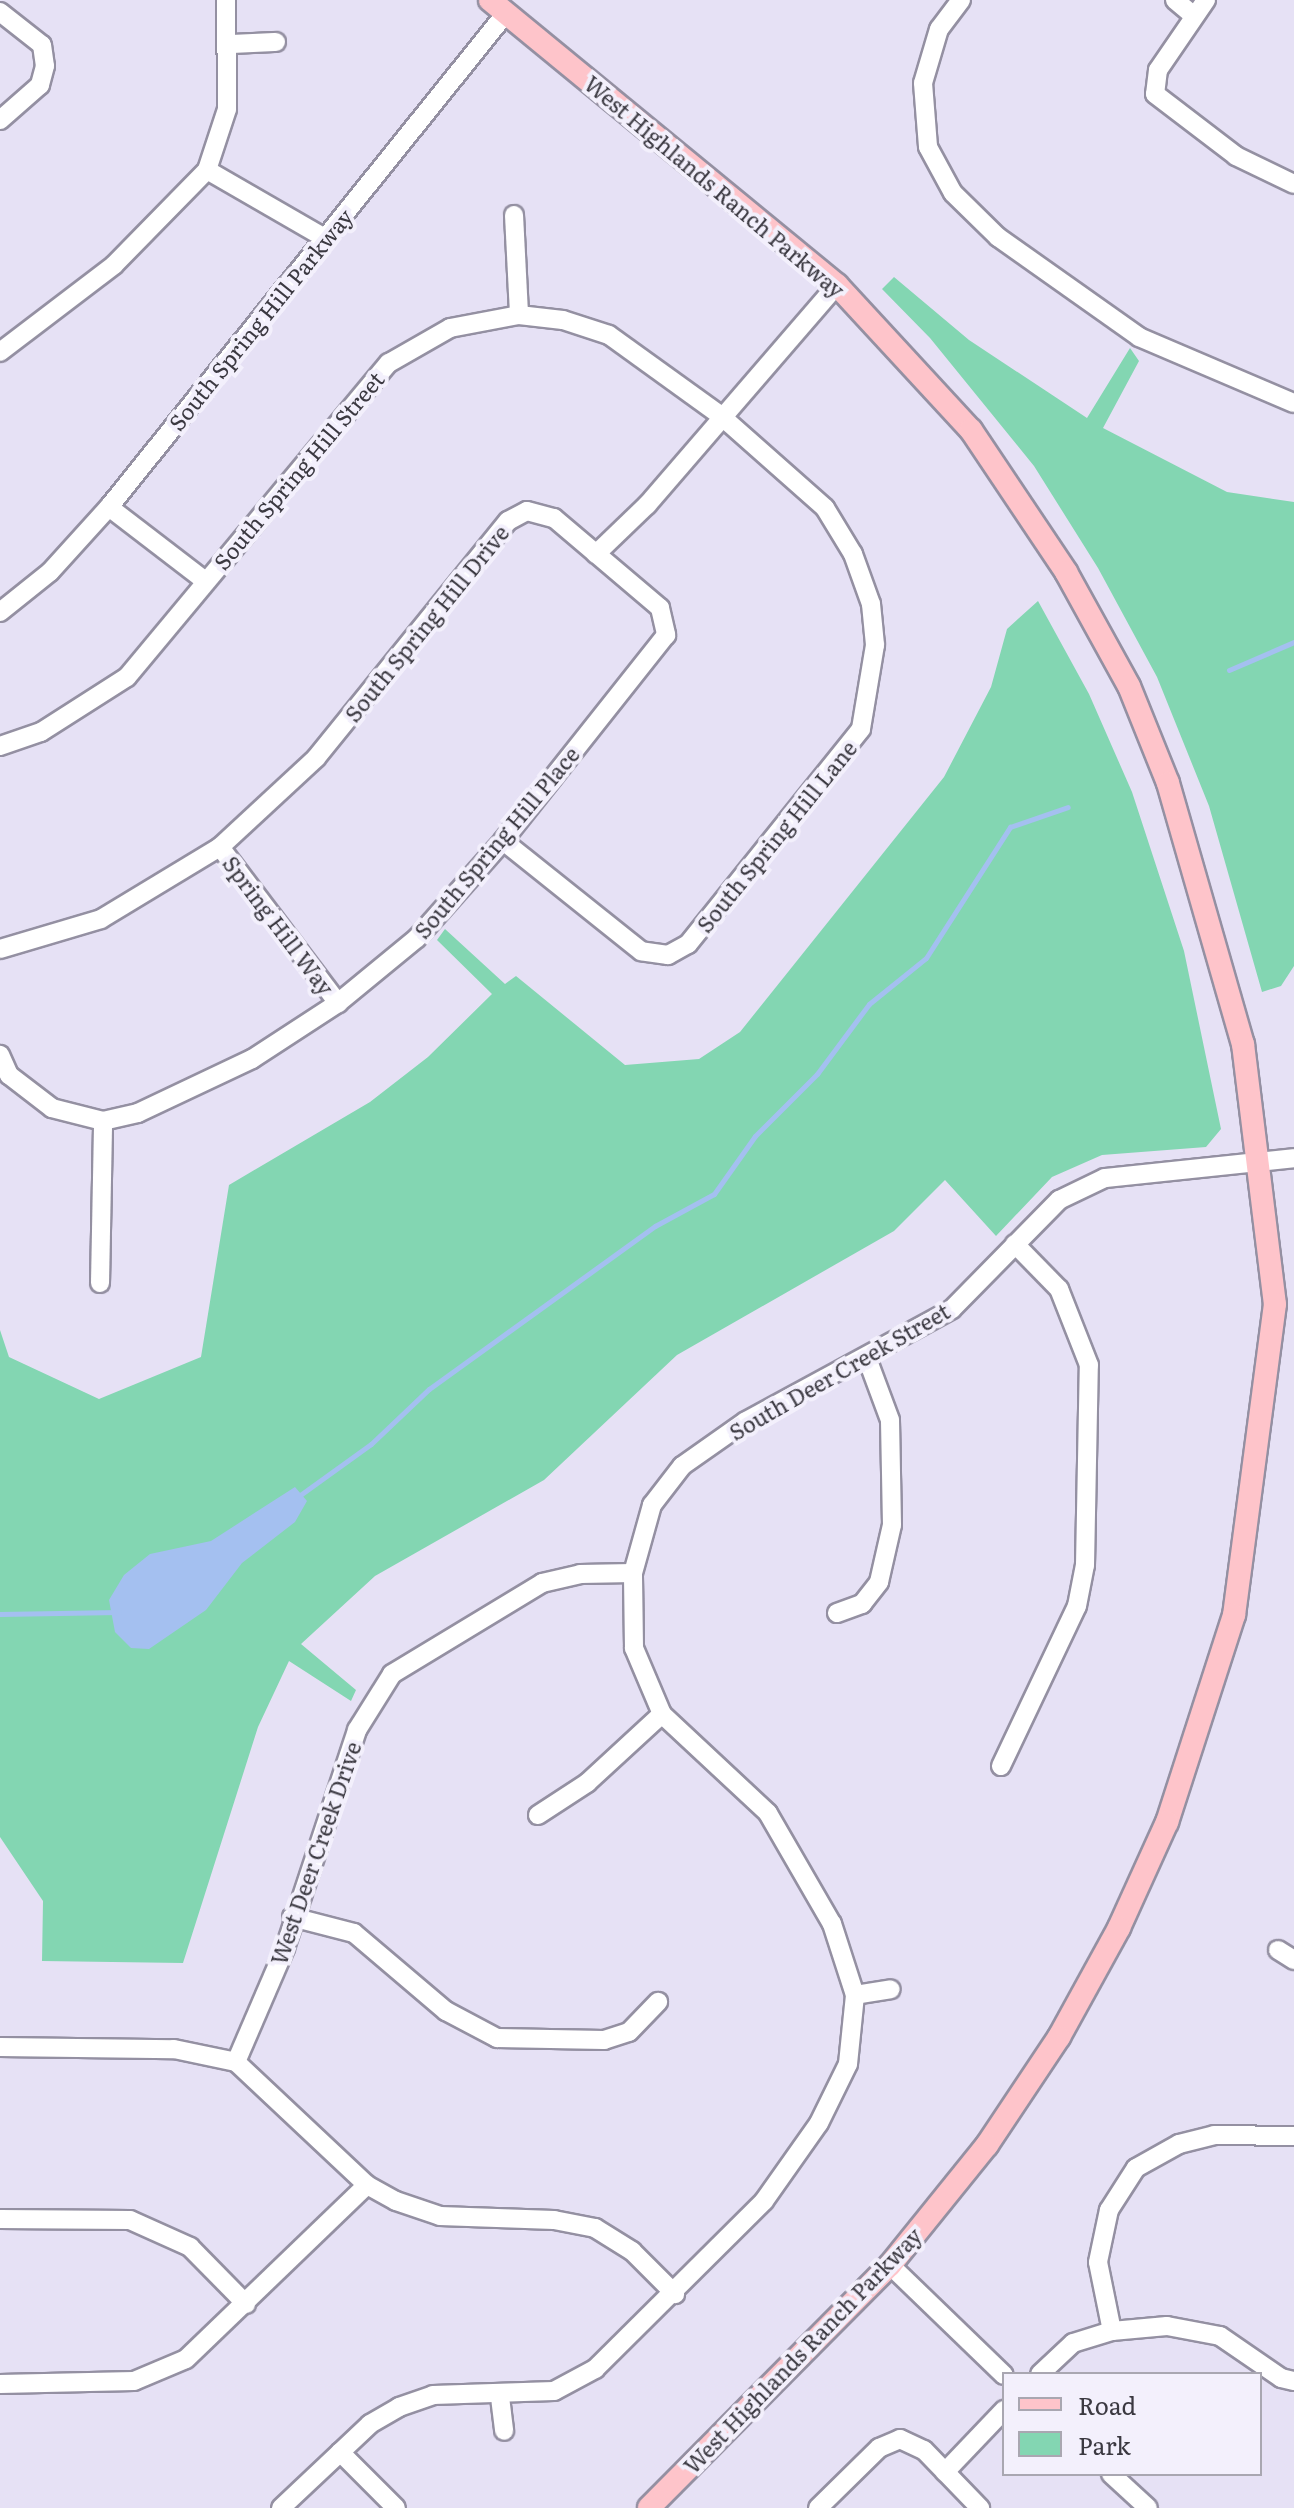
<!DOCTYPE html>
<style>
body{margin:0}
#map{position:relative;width:1294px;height:2508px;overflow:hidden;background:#e6e1f5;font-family:Literata,serif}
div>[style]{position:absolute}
.green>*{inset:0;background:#83d6b2}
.water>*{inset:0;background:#a4c0f0}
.stream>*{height:5px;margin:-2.5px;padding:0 2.5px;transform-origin:2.5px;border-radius:2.5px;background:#a4c0f0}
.roads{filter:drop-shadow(2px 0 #9490a2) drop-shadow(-2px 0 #9490a2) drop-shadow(0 2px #9490a2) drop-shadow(0 -2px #9490a2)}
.minor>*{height:18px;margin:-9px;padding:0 9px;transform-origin:9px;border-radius:9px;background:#fff}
.major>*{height:22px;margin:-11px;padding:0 11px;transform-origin:11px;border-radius:11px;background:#fec4ca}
span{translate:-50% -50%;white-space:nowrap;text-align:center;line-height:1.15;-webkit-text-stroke:8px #f3f0fc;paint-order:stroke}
.street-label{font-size:22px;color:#3b3941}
.legend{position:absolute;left:1002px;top:2372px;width:260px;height:104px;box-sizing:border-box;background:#f3f0fc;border:2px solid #a9a7b1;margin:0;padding:10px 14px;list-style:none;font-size:24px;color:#3b3941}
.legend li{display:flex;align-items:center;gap:16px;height:40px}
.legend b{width:40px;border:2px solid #a9a7b1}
</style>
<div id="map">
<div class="green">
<div style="clip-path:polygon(894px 277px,969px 340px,1087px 418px,1130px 348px,1139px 361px,1103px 428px,1227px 492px,1294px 502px,1294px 966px,1281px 986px,1262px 992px,1209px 806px,1157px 677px,1098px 568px,1034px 466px,930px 338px,882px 289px)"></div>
<div style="clip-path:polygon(1038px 601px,1089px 694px,1132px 792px,1184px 951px,1221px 1129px,1206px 1147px,1102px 1155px,1052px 1177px,996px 1236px,945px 1180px,894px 1231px,677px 1355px,544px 1480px,375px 1576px,301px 1644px,356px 1690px,351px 1701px,289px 1661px,258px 1727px,183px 1963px,42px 1961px,43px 1901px,0 1837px,0 1330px,9px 1357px,99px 1399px,201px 1357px,229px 1185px,370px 1102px,428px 1057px,492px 994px,437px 940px,445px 929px,505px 984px,516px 976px,625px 1065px,699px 1059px,740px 1032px,944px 777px,991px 687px,1007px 629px)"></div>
</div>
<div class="water">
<div style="clip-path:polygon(295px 1487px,307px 1501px,295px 1522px,242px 1563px,206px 1610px,149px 1649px,131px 1648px,115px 1632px,109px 1600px,124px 1575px,150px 1554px,211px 1541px)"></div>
</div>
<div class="stream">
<div style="left:1229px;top:670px;width:71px;rotate:-23.3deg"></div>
<div style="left:296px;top:1498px;width:92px;rotate:-35.8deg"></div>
<div style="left:371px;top:1444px;width:80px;rotate:-43.5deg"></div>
<div style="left:429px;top:1389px;width:279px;rotate:-35.8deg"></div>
<div style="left:655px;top:1226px;width:67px;rotate:-28.5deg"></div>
<div style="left:714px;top:1194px;width:71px;rotate:-54.7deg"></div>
<div style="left:755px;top:1136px;width:88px;rotate:-45deg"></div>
<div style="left:817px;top:1074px;width:87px;rotate:-53.4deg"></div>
<div style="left:869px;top:1004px;width:73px;rotate:-38.9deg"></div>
<div style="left:926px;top:958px;width:156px;rotate:-57.3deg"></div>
<div style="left:1010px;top:827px;width:61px;rotate:-19deg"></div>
<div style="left:0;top:1614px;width:119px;rotate:-1deg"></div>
</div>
<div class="roads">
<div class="minor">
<div style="left:961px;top:0;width:36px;rotate:127deg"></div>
<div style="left:939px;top:29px;width:56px;rotate:106.5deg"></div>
<div style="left:923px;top:83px;width:64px;rotate:85.5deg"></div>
<div style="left:928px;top:147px;width:52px;rotate:61.5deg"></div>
<div style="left:953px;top:193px;width:63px;rotate:44.4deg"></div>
<div style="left:998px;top:237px;width:173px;rotate:35.3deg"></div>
<div style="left:1139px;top:337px;width:168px;rotate:23.1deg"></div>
<div style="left:1175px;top:0;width:25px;rotate:40deg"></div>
<div style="left:1206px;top:0;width:85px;rotate:124.4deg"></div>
<div style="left:1158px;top:70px;width:24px;rotate:97deg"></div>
<div style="left:1155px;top:94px;width:102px;rotate:37.4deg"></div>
<div style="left:1236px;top:156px;width:64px;rotate:25.8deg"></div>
<div style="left:0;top:12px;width:53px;rotate:38.2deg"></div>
<div style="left:42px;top:45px;width:21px;rotate:82deg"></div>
<div style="left:45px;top:66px;width:20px;rotate:105deg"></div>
<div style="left:40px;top:85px;width:53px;rotate:138.8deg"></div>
<div style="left:230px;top:44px;width:46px;rotate:-2.5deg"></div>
<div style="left:207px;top:170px;width:136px;rotate:30deg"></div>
<div style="left:514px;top:215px;width:100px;rotate:87.1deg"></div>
<div style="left:0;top:352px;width:143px;rotate:-37.3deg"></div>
<div style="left:114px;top:265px;width:133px;rotate:-45.6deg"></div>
<div style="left:207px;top:170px;width:64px;rotate:-71.8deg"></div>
<div style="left:227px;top:109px;width:109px;rotate:-90.5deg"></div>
<div style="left:109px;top:507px;width:120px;rotate:37.5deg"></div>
<div style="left:596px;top:554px;width:71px;rotate:-43.9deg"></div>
<div style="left:647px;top:505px;width:291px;rotate:-49.2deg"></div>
<div style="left:0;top:612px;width:64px;rotate:-38.7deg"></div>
<div style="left:50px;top:572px;width:88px;rotate:-47.8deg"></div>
<div style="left:109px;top:507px;width:634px;rotate:-51.21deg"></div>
<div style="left:0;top:746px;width:43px;rotate:-18.9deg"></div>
<div style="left:41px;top:732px;width:102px;rotate:-32.6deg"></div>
<div style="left:127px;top:677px;width:409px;rotate:-50.2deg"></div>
<div style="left:389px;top:363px;width:70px;rotate:-29.8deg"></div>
<div style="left:450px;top:328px;width:70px;rotate:-10.7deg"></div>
<div style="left:519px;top:315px;width:44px;rotate:6.5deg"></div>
<div style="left:563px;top:320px;width:48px;rotate:18.1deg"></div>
<div style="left:609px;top:335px;width:137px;rotate:35.8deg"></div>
<div style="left:720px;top:415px;width:140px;rotate:41.5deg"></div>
<div style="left:825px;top:508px;width:54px;rotate:58.7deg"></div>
<div style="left:853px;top:554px;width:53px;rotate:70.2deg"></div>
<div style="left:871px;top:604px;width:41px;rotate:84.4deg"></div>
<div style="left:875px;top:645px;width:85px;rotate:99.5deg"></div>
<div style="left:861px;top:729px;width:276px;rotate:128.8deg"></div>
<div style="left:688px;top:944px;width:23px;rotate:151deg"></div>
<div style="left:668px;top:955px;width:27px;rotate:-172deg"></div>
<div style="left:641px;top:951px;width:176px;rotate:-141.4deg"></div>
<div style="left:220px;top:847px;width:196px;rotate:52.9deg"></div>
<div style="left:0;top:949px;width:105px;rotate:-16.5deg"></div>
<div style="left:101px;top:919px;width:139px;rotate:-31.2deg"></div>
<div style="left:220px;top:847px;width:131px;rotate:-42.8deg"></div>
<div style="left:316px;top:758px;width:305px;rotate:-51deg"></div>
<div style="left:508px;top:521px;width:21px;rotate:-28deg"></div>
<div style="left:527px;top:511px;width:28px;rotate:15deg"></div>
<div style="left:554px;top:518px;width:139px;rotate:40.3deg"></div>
<div style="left:660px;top:608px;width:28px;rotate:77deg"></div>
<div style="left:666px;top:635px;width:263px;rotate:128.4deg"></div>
<div style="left:503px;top:841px;width:130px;rotate:131.6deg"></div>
<div style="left:417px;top:938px;width:102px;rotate:140.6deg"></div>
<div style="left:338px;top:1003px;width:103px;rotate:146.9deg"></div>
<div style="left:252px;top:1059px;width:126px;rotate:154.7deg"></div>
<div style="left:138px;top:1113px;width:36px;rotate:167deg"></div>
<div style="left:103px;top:1121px;width:53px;rotate:-165.7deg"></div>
<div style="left:52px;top:1108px;width:54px;rotate:-142.5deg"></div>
<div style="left:9px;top:1075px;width:22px;rotate:-114deg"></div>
<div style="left:100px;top:1283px;width:162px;rotate:-88.9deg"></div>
<div style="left:837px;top:1613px;width:27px;rotate:-20deg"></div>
<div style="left:862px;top:1604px;width:28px;rotate:-52deg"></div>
<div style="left:879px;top:1582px;width:58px;rotate:-77.2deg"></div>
<div style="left:892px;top:1525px;width:105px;rotate:-91.1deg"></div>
<div style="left:890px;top:1420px;width:66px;rotate:-110.4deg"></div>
<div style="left:1001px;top:1766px;width:177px;rotate:-64.6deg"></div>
<div style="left:1077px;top:1606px;width:42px;rotate:-79deg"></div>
<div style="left:1085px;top:1565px;width:200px;rotate:-88.9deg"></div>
<div style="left:1089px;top:1365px;width:82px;rotate:-111.5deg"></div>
<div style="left:1059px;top:1289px;width:63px;rotate:-134.4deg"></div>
<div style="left:538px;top:1815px;width:59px;rotate:-33.1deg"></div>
<div style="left:587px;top:1783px;width:102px;rotate:-42.6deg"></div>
<div style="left:292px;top:1917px;width:64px;rotate:14.5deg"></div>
<div style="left:354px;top:1933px;width:121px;rotate:40.3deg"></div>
<div style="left:446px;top:2011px;width:58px;rotate:27.9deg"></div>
<div style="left:497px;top:2038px;width:107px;rotate:1.1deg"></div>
<div style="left:604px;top:2040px;width:26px;rotate:-18deg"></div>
<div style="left:629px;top:2032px;width:42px;rotate:-46deg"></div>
<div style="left:1278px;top:1950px;width:19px;rotate:32deg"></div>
<div style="left:855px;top:1995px;width:36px;rotate:-9deg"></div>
<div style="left:0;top:2047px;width:174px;rotate:0.7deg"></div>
<div style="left:174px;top:2049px;width:63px;rotate:11.8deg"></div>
<div style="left:236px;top:2062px;width:180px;rotate:43.2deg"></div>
<div style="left:367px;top:2185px;width:33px;rotate:29deg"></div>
<div style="left:396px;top:2201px;width:46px;rotate:18.8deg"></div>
<div style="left:440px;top:2216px;width:114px;rotate:2deg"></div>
<div style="left:554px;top:2220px;width:42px;rotate:11deg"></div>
<div style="left:595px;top:2228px;width:44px;rotate:31.9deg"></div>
<div style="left:632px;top:2251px;width:61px;rotate:45deg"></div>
<div style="left:236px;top:2062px;width:124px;rotate:-66.7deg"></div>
<div style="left:285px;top:1948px;width:230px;rotate:-71.7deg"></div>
<div style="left:357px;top:1730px;width:66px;rotate:-58deg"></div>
<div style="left:392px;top:1674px;width:175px;rotate:-31.2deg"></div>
<div style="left:542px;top:1583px;width:39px;rotate:-13deg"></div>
<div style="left:580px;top:1574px;width:53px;rotate:-1.1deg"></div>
<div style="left:0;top:2219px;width:130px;rotate:0.4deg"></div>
<div style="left:130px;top:2220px;width:66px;rotate:24.2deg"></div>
<div style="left:190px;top:2247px;width:80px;rotate:45.5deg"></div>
<div style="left:890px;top:2265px;width:158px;rotate:44deg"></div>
<div style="left:1112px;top:2331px;width:70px;rotate:-101.5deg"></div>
<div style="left:1098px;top:2262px;width:53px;rotate:-78.1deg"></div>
<div style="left:1109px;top:2210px;width:50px;rotate:-57.3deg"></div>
<div style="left:1136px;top:2168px;width:49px;rotate:-29.2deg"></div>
<div style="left:1179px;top:2144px;width:36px;rotate:-14deg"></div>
<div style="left:1214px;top:2135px;width:80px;rotate:0.7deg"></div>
<div style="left:1040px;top:2374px;width:45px;rotate:-43.2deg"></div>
<div style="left:1073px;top:2343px;width:41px;rotate:-17.1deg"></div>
<div style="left:1112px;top:2331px;width:55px;rotate:-5.2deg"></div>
<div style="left:1167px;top:2326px;width:54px;rotate:10.7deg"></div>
<div style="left:1220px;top:2336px;width:74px;rotate:34.5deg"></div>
<div style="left:1281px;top:2378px;width:13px;rotate:13deg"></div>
<div style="left:0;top:2384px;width:134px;rotate:-1.3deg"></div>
<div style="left:134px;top:2381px;width:56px;rotate:-22.9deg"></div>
<div style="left:186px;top:2359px;width:251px;rotate:-43.9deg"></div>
<div style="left:500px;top:2397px;width:34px;rotate:83deg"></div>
<div style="left:340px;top:2452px;width:79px;rotate:45deg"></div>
<div style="left:945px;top:2472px;width:86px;rotate:-46.4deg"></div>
<div style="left:1111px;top:2474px;width:50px;rotate:42.6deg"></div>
<div style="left:281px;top:2508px;width:122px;rotate:-43.3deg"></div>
<div style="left:370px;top:2424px;width:34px;rotate:-30deg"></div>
<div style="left:399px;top:2407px;width:36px;rotate:-19deg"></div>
<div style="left:433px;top:2395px;width:121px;rotate:-1.9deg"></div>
<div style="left:554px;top:2391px;width:47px;rotate:-28.2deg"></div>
<div style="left:595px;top:2369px;width:238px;rotate:-44.8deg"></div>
<div style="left:764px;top:2201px;width:95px;rotate:-54.8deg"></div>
<div style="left:819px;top:2123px;width:66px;rotate:-63.8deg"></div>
<div style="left:848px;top:2064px;width:69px;rotate:-84.2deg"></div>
<div style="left:855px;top:1995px;width:75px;rotate:-107.9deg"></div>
<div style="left:832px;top:1924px;width:128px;rotate:-120deg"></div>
<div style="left:768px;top:1813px;width:145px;rotate:-137deg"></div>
<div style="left:662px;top:1714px;width:72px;rotate:-113deg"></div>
<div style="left:634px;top:1648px;width:75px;rotate:-90.8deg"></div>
<div style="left:633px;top:1573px;width:71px;rotate:-74.4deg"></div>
<div style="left:652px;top:1505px;width:49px;rotate:-52.4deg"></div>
<div style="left:682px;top:1466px;width:78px;rotate:-35.1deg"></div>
<div style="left:746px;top:1421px;width:234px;rotate:-28.5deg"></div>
<div style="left:952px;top:1309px;width:153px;rotate:-45.5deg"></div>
<div style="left:1059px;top:1200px;width:51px;rotate:-25.6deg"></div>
<div style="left:1105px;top:1178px;width:190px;rotate:-6deg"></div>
<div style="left:818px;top:2508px;width:86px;rotate:-44.5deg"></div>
<div style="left:879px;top:2448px;width:23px;rotate:-23deg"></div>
<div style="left:900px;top:2439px;width:26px;rotate:25deg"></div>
<div style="left:924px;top:2450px;width:81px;rotate:46deg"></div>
</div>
<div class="major">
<div style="left:490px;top:0;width:449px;rotate:39.4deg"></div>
<div style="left:837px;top:285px;width:197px;rotate:47.3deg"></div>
<div style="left:971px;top:430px;width:171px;rotate:56.2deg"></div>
<div style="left:1066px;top:572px;width:130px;rotate:61.1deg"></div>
<div style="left:1129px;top:686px;width:105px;rotate:68.1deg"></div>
<div style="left:1168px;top:783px;width:272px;rotate:74deg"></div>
<div style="left:1243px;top:1044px;width:262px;rotate:83deg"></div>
<div style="left:1275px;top:1304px;width:314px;rotate:97.5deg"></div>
<div style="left:1234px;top:1615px;width:218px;rotate:107.9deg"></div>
<div style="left:1167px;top:1822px;width:116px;rotate:114.4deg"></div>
<div style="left:1119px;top:1928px;width:124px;rotate:118.8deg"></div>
<div style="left:1059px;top:2037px;width:130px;rotate:123.7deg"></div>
<div style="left:987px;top:2145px;width:154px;rotate:128.9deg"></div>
<div style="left:890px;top:2265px;width:342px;rotate:134.8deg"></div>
</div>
</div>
<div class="street-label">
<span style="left:715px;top:186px;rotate:40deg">West Highlands Ranch Parkway</span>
<span style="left:260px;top:319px;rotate:-51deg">South Spring Hill Parkway</span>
<span style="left:298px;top:470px;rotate:-50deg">South Spring Hill Street</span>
<span style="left:426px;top:623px;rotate:-51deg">South Spring Hill Drive</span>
<span style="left:776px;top:836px;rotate:-51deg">South Spring Hill Lane</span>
<span style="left:496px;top:842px;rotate:-50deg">South Spring Hill Place</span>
<span style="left:279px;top:925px;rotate:53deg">Spring Hill Way</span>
<span style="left:839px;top:1371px;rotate:-30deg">South Deer Creek Street</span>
<span style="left:315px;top:1853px;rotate:-71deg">West Deer Creek Drive</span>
<span style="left:802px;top:2350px;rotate:-46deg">West Highlands Ranch Parkway</span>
</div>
<ul class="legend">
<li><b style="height:10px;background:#fec4ca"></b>Road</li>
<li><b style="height:22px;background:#83d6b2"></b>Park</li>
</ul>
</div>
